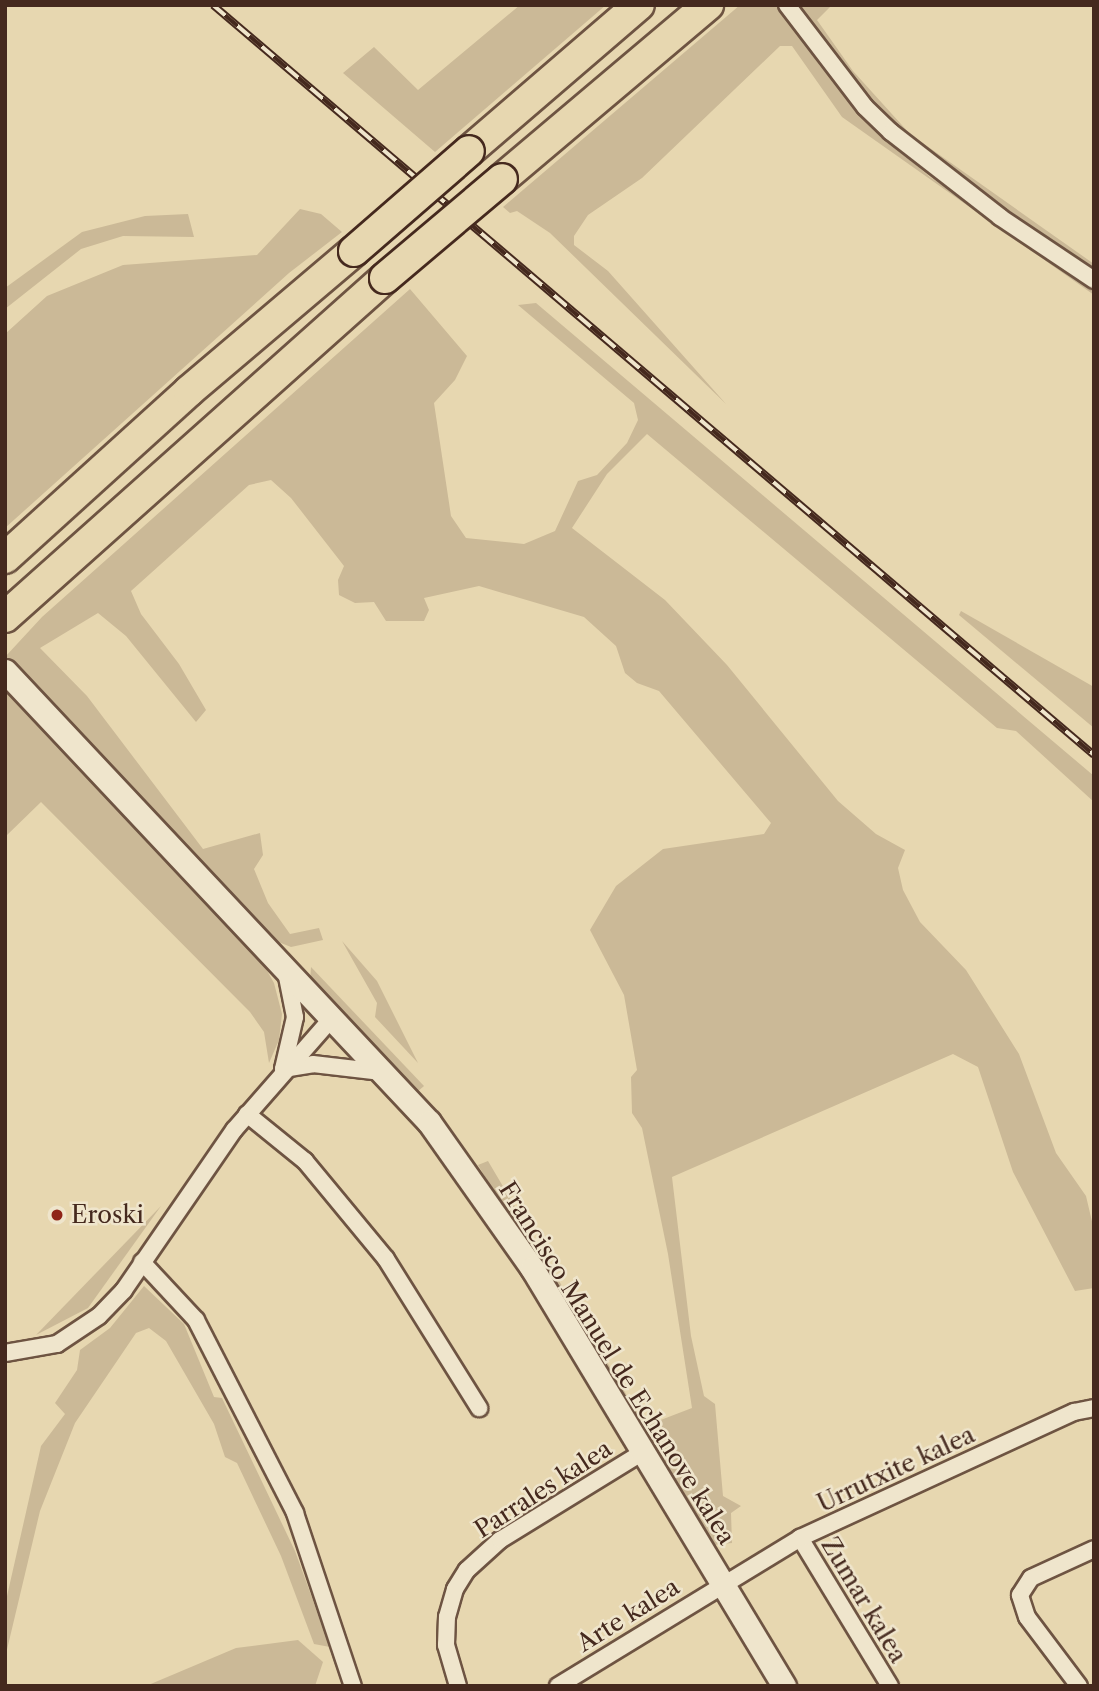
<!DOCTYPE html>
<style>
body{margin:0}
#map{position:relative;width:1099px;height:1691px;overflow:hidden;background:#e7d7b0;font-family:"Libre Caslon Text",serif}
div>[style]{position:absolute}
.green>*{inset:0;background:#cbb997}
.roads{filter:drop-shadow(2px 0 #6e5442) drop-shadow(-2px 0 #6e5442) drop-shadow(0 2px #6e5442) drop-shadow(0 -2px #6e5442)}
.street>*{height:16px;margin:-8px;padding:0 8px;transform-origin:8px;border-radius:8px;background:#efe5cc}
.secondary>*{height:23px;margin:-11.5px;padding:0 11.5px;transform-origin:11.5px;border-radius:11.5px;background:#efe5cc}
.highway>*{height:30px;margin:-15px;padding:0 15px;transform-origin:15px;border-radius:15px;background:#e7d7b0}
.rail>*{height:8px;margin-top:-4px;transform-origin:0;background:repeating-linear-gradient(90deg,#efe5cc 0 16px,#45291e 0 32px);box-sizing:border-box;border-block:2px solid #45291e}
.bridges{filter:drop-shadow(2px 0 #45291e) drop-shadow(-2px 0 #45291e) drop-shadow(0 2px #45291e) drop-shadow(0 -2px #45291e)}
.highway-bridge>*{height:30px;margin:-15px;padding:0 15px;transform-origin:15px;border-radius:15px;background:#e7d7b0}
.dots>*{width:19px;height:19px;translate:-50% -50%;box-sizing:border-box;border:4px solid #efe5cc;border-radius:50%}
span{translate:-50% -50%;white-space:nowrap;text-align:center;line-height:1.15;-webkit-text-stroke:5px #efe5cc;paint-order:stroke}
.poi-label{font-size:24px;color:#45291e}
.left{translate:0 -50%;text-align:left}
.street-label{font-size:24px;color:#45291e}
.frame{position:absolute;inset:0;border:7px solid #45291e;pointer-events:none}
</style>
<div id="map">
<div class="green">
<div style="clip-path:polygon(520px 5px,606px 5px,435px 152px,343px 73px,374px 47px,418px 90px)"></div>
<div style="clip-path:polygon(740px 5px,778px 5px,820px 66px,889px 142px,930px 177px,1094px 286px,1094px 295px,842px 117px,792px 46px,780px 46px,642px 178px,588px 215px,574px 236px,574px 245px,608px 271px,726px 404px,550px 233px,517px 211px,510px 213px,503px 207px)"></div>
<div style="clip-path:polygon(796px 5px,832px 5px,817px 20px,853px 71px,910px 134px,1094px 264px,1094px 270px,946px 167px,899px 130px,851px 78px)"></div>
<div style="clip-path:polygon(300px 209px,321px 214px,342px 232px,289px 273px,5px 528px,5px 334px,47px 296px,123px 265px,257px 255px)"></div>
<div style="clip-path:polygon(188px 214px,194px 237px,123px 236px,81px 249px,5px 309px,5px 288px,82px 232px,145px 216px)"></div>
<div style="clip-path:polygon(410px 289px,467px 356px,455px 380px,434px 403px,451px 516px,466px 538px,524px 544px,555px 531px,578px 481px,597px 475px,627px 443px,638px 420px,634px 403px,518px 305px,536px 303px,1094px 776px,1094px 802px,1016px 731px,997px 728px,647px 434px,607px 474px,572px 528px,665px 600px,727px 665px,838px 801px,876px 834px,905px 850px,898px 868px,903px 890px,920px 922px,966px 970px,1019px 1054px,1056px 1153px,1086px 1196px,1094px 1230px,1094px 1288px,1075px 1291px,1013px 1172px,978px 1067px,953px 1054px,672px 1177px,691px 1336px,704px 1396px,715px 1404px,723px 1496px,741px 1506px,731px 1513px,732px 1543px,714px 1545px,704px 1537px,478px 1165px,488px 1161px,645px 1426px,692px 1408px,668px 1254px,642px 1128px,632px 1113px,631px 1077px,637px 1070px,624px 995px,590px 930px,616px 886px,663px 849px,764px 834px,771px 823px,659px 691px,637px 683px,625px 673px,616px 646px,584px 617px,479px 586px,424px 598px,429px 610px,424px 621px,386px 621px,374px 602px,355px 603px,339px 595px,338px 580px,344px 566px,291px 498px,271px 480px,249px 485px,131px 591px,141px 614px,179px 664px,206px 710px,196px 722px,126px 636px,98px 613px,40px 648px,87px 696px,203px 849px,260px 833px,263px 855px,254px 869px,268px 903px,290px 934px,319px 928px,323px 940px,291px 947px,276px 941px,5px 657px,42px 617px)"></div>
<div style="clip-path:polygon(961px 611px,1094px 687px,1094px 728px,959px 615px)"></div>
<div style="clip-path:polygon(5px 690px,261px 960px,274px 983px,282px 1014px,279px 1040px,269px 1063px,264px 1032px,250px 1012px,41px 802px,5px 837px)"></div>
<div style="clip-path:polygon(342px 941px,377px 981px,418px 1063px,375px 1017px,377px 1003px)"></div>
<div style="clip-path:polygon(311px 967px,424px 1086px,416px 1093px,310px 984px)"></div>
<div style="clip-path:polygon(161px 1206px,88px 1308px,36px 1335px)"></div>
<div style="clip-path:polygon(144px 1286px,184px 1324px,214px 1397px,222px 1398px,295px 1551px,330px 1647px,314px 1644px,281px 1556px,237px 1463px,225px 1457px,214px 1424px,166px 1341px,149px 1328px,136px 1333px,75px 1423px,40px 1511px,5px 1658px,5px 1605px,41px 1446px,65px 1414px,55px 1403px,77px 1370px,80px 1350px,110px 1328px)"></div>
<div style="clip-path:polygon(298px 1640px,323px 1662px,315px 1686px,146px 1686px,236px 1648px)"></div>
</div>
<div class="roads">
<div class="street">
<div style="left:787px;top:5px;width:128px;rotate:52.6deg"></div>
<div style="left:865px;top:107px;width:36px;rotate:44deg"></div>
<div style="left:891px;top:132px;width:138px;rotate:37.9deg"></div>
<div style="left:1000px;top:217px;width:113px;rotate:33.8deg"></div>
<div style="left:286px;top:972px;width:46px;rotate:78.7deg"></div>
<div style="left:295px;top:1017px;width:53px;rotate:103deg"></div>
<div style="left:283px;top:1069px;width:30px;rotate:-9deg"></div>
<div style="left:313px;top:1064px;width:69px;rotate:6.6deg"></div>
<div style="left:247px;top:1114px;width:75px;rotate:39deg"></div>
<div style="left:305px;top:1161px;width:127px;rotate:50.4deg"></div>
<div style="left:386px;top:1259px;width:176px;rotate:58deg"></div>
<div style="left:142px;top:1262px;width:79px;rotate:47deg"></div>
<div style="left:196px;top:1320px;width:217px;rotate:62.8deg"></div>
<div style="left:295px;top:1513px;width:182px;rotate:71.5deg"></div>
<div style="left:5px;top:1353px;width:53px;rotate:-9.8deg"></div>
<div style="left:57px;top:1344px;width:50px;rotate:-33.7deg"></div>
<div style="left:99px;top:1316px;width:36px;rotate:-46deg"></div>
<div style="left:124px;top:1290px;width:194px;rotate:-55.5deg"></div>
<div style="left:234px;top:1130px;width:149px;rotate:-48.8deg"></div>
<div style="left:800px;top:1538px;width:173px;rotate:58.7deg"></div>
<div style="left:458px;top:1686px;width:43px;rotate:-106.3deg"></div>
<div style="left:446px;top:1645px;width:28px;rotate:-88deg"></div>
<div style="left:447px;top:1617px;width:29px;rotate:-74deg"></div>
<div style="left:455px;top:1589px;width:22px;rotate:-58deg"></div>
<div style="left:467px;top:1570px;width:45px;rotate:-42.3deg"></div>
<div style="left:500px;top:1540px;width:168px;rotate:-31.6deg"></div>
<div style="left:558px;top:1686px;width:284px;rotate:-31.4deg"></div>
<div style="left:800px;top:1538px;width:302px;rotate:-24.7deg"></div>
<div style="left:1074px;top:1412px;width:20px;rotate:-11deg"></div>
<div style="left:1079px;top:1686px;width:86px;rotate:-127deg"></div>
<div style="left:1027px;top:1617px;width:23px;rotate:-108deg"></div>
<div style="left:1020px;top:1595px;width:20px;rotate:-57deg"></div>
<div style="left:1031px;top:1578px;width:69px;rotate:-24.7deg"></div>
</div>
<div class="secondary">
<div style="left:5px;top:671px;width:619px;rotate:46.77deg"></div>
<div style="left:429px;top:1122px;width:179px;rotate:54.8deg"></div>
<div style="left:532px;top:1268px;width:488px;rotate:58.9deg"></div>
</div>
<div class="highway">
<div style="left:469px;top:151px;width:224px;rotate:-40.7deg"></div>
<div style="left:502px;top:179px;width:270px;rotate:-40.2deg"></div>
<div style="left:5px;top:558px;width:248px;rotate:-42.2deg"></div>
<div style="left:189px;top:391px;width:216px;rotate:-40.3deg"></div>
<div style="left:5px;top:617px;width:509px;rotate:-41.74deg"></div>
</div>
</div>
<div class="rail">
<div style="left:213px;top:5px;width:1157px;rotate:40.41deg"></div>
</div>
<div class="bridges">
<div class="highway-bridge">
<div style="left:354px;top:251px;width:152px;rotate:-41deg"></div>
<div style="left:385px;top:278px;width:153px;rotate:-40.2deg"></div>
</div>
</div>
<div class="dots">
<div style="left:57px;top:1215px;background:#8f2418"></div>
</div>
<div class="poi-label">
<span class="left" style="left:71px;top:1215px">Eroski</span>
</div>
<div class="street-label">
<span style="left:617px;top:1363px;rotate:58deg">Francisco Manuel de Echanove kalea</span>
<span style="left:896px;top:1469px;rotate:-25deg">Urrutxite kalea</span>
<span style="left:543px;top:1489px;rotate:-33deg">Parrales kalea</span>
<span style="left:864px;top:1600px;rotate:59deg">Zumar kalea</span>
<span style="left:628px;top:1615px;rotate:-32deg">Arte kalea</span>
</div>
<div class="frame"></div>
</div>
